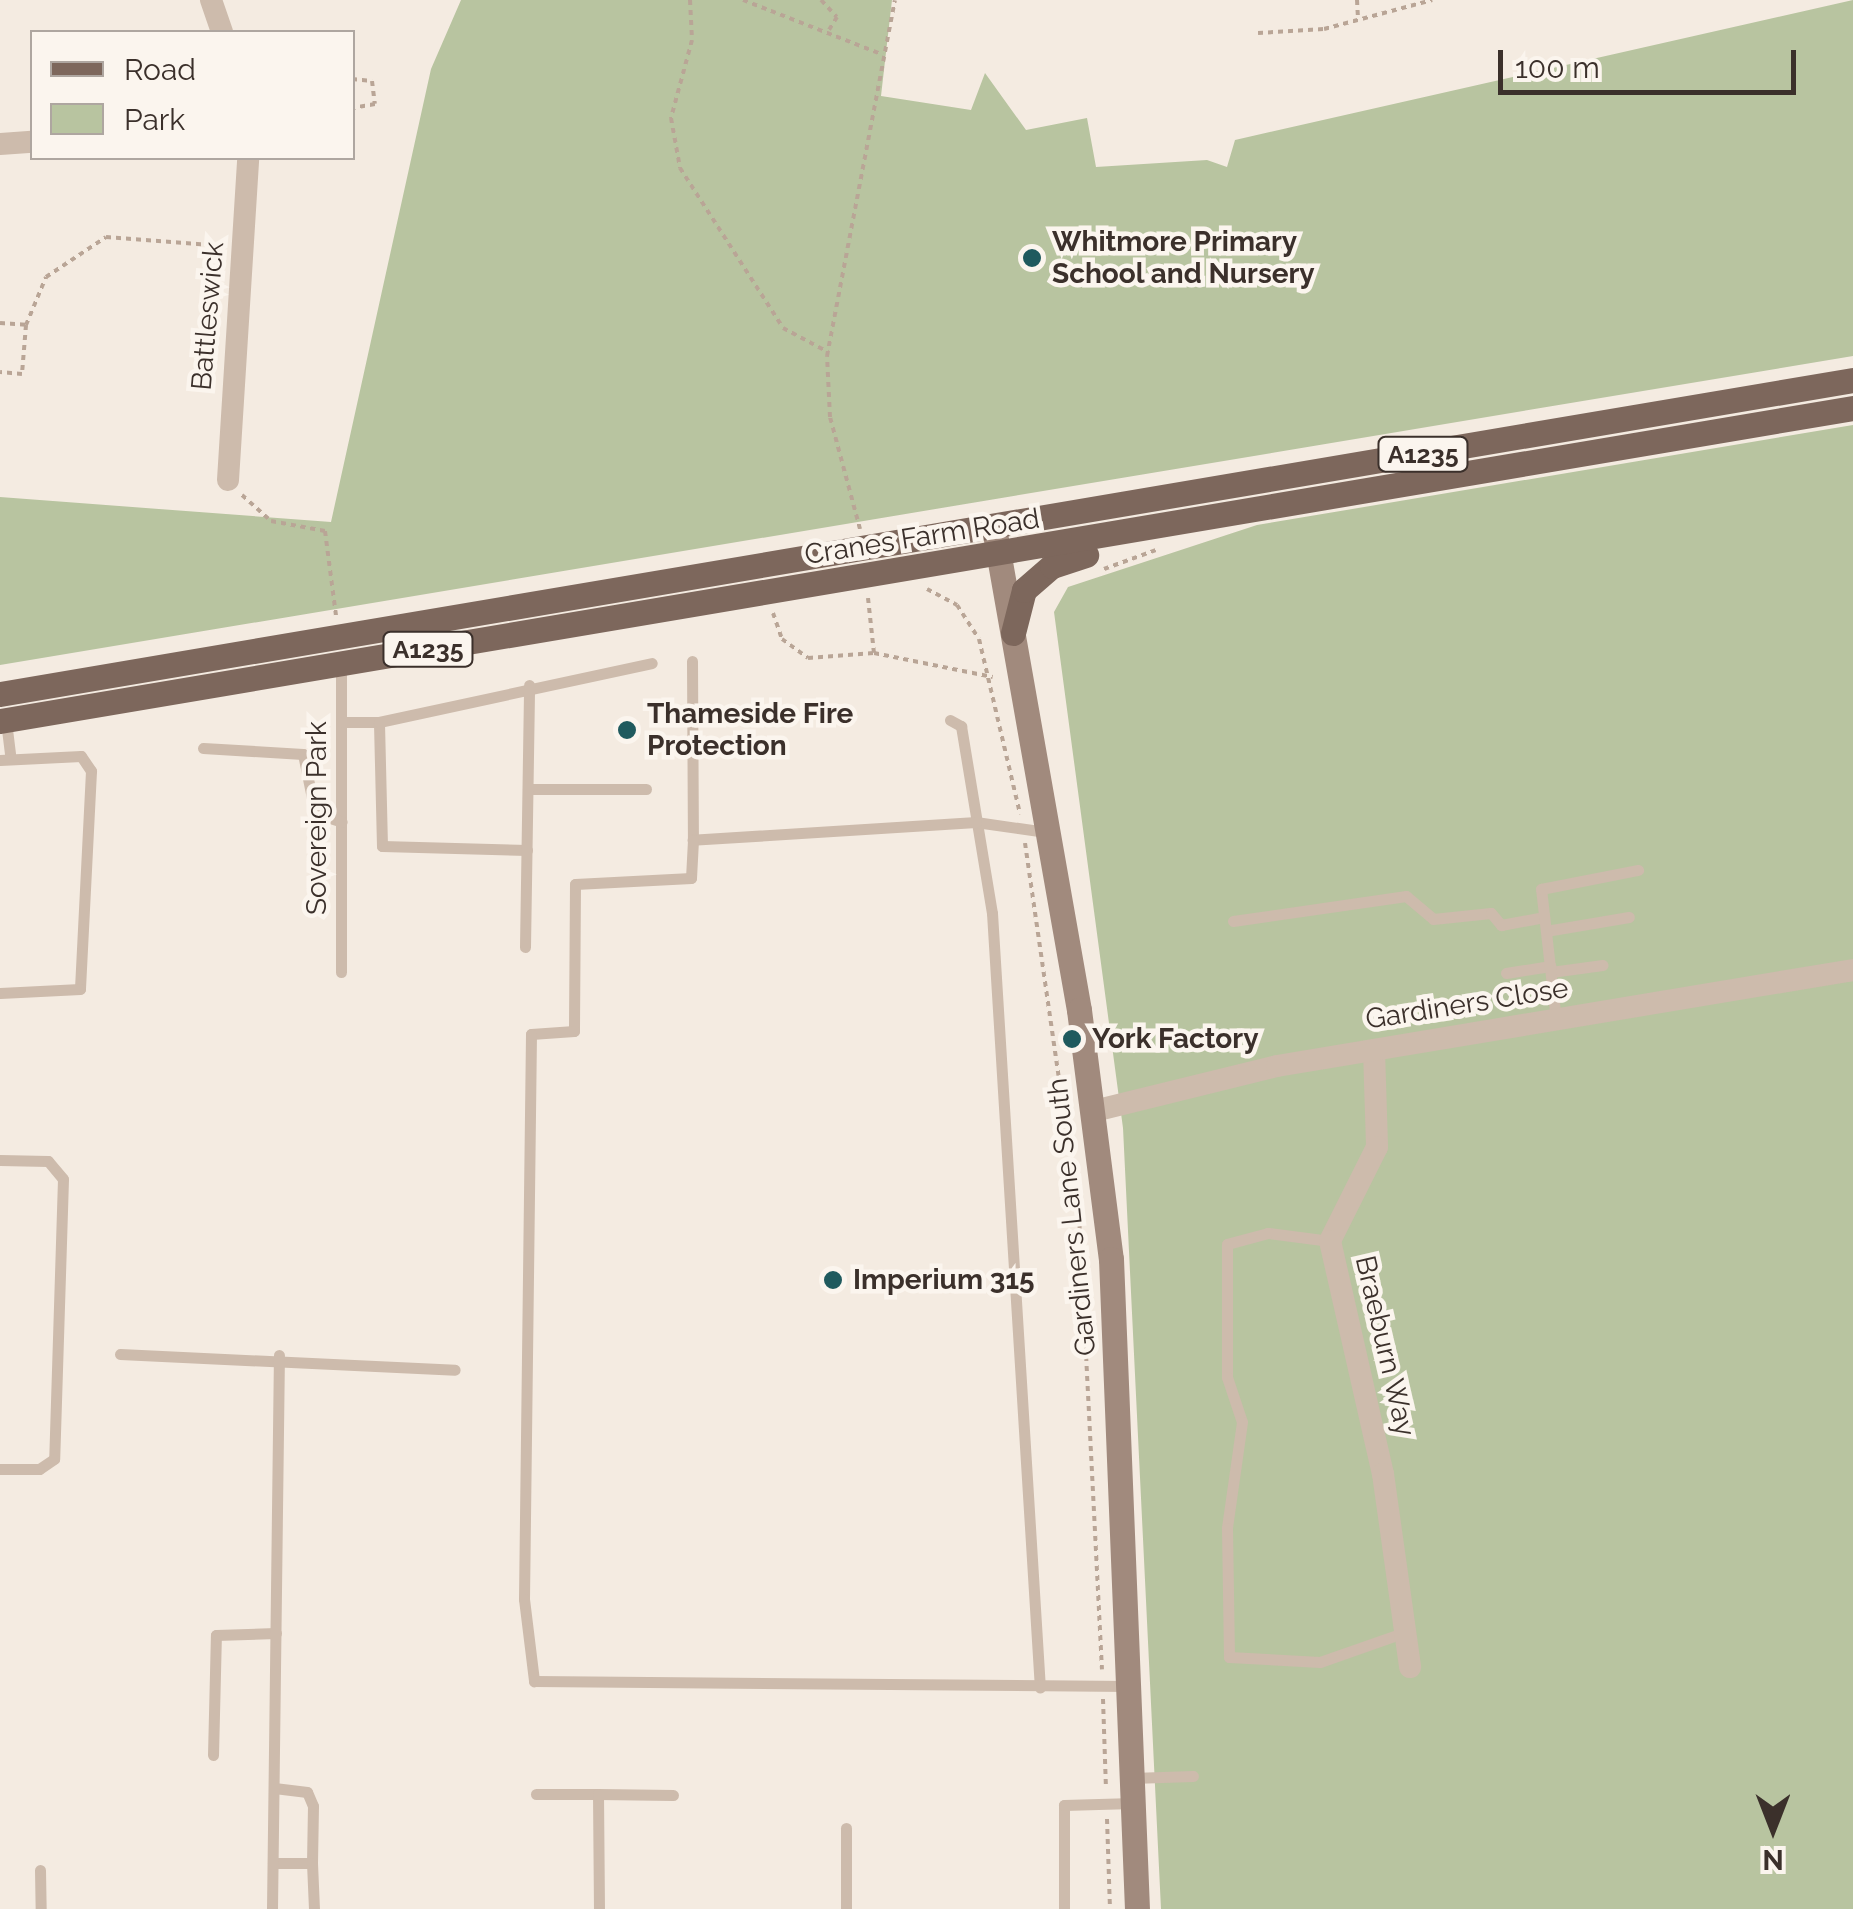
<!DOCTYPE html>
<style>
body{margin:0}
#map{position:relative;width:1853px;height:1909px;overflow:hidden;background:#f4ebe1;font-family:Raleway,sans-serif}
div>[style]{position:absolute}
.green>*{inset:0;background:#b8c4a0}
.path>*{height:4px;margin-top:-2px;transform-origin:0;background:repeating-linear-gradient(90deg,#b9a596 0 5px,transparent 0 10px)}
.lane>*{height:11px;margin:-5.5px;padding:0 5.5px;transform-origin:5.5px;border-radius:5.5px;background:#cdbbac}
.street>*{height:22px;margin:-11px;padding:0 11px;transform-origin:11px;border-radius:11px;background:#cdbbac}
.secondary>*{height:25px;margin:-12.5px;padding:0 12.5px;transform-origin:12.5px;border-radius:12.5px;background:#a18a7d}
.primary>*{height:25px;margin:-12.5px;padding:0 12.5px;transform-origin:12.5px;border-radius:12.5px;background:#7d675c}
.dots>*{width:28px;height:28px;translate:-50% -50%;box-sizing:border-box;border:5px solid #fbf5ee;border-radius:50%}
span{translate:-50% -50%;white-space:nowrap;text-align:center;line-height:1.15;-webkit-text-stroke:9px #fbf5ee;paint-order:stroke}
.shield-label span{padding:2px 8px;background:#fbf5ee;border:2px solid;border-radius:8px;-webkit-text-stroke-width:0}
.shield-label{font-size:25px;color:#3b302b;font-weight:700}
.poi-label{font-size:28px;color:#3b302b;font-weight:700}
.left{translate:0 -50%;text-align:left}
.street-label{font-size:28px;color:#3b302b}
.legend{position:absolute;left:30px;top:30px;width:325px;height:130px;box-sizing:border-box;background:#fbf5ee;border:2px solid #aea6a0;margin:0;padding:12px 18px;list-style:none;font-size:30px;color:#3b302b}
.legend li{display:flex;align-items:center;gap:20px;height:50px}
.legend b{width:50px;border:2px solid #aea6a0}
.north{position:absolute;left:1723px;top:1779px;width:100px;height:100px;-webkit-text-stroke:8px #fbf5ee;paint-order:stroke;rotate:180deg;font-size:28px;font-weight:700;line-height:40px;text-align:center;color:#3b302b}
.north::after{content:'';display:block;margin:auto;width:35px;height:45px;background:#3b302b;clip-path:polygon(50% 0,100% 100%,50% 72%,0 100%)}
.scale{position:absolute;left:1498px;top:50px;width:298px;height:45px;box-sizing:border-box;border:5px solid #3b302b;border-top:0;padding-left:12px;font-size:30px;line-height:35px;white-space:nowrap;color:#3b302b;-webkit-text-stroke:8px #fbf5ee;paint-order:stroke}
</style>
<div id="map">
<div class="green">
<div style="clip-path:polygon(461px 0,892px 0,881px 96px,971px 110px,985px 73px,1026px 130px,1087px 118px,1096px 167px,1207px 160px,1227px 167px,1235px 140px,1853px 0,1853px 356px,0 665px,0 497px,331px 522px,431px 69px)"></div>
<div style="clip-path:polygon(1853px 425px,1853px 1909px,1161px 1909px,1123px 1128px,1054px 612px,1068px 587px,1257px 525px)"></div>
</div>
<div class="path">
<div style="left:690px;top:0;width:40px;rotate:87.1deg"></div>
<div style="left:692px;top:40px;width:81px;rotate:105.1deg"></div>
<div style="left:671px;top:118px;width:51px;rotate:79.8deg"></div>
<div style="left:680px;top:168px;width:190px;rotate:57.2deg"></div>
<div style="left:783px;top:328px;width:51px;rotate:28.1deg"></div>
<div style="left:743px;top:0;width:150px;rotate:21.4deg"></div>
<div style="left:821px;top:0;width:23px;rotate:47deg"></div>
<div style="left:837px;top:17px;width:15px;rotate:122deg"></div>
<div style="left:1357px;top:0;width:20px;rotate:87deg"></div>
<div style="left:1258px;top:33px;width:66px;rotate:-3.5deg"></div>
<div style="left:1324px;top:29px;width:112px;rotate:-15deg"></div>
<div style="left:352px;top:79px;width:20px;rotate:6deg"></div>
<div style="left:372px;top:81px;width:23px;rotate:83deg"></div>
<div style="left:375px;top:104px;width:23px;rotate:170deg"></div>
<div style="left:0;top:323px;width:26px;rotate:4deg"></div>
<div style="left:26px;top:325px;width:49px;rotate:94.7deg"></div>
<div style="left:22px;top:374px;width:22px;rotate:-175deg"></div>
<div style="left:26px;top:325px;width:52px;rotate:-67.4deg"></div>
<div style="left:46px;top:277px;width:72px;rotate:-33.7deg"></div>
<div style="left:106px;top:237px;width:118px;rotate:4.4deg"></div>
<div style="left:212px;top:373px;width:80px;rotate:-86.4deg"></div>
<div style="left:242px;top:495px;width:39px;rotate:42deg"></div>
<div style="left:271px;top:521px;width:55px;rotate:10.5deg"></div>
<div style="left:325px;top:531px;width:86px;rotate:82.6deg"></div>
<div style="left:860px;top:529px;width:116px;rotate:-105deg"></div>
<div style="left:830px;top:417px;width:61px;rotate:-92.8deg"></div>
<div style="left:827px;top:356px;width:362px;rotate:-79.2deg"></div>
<div style="left:1104px;top:569px;width:55px;rotate:-20.1deg"></div>
<div style="left:927px;top:589px;width:34px;rotate:28deg"></div>
<div style="left:957px;top:605px;width:40px;rotate:57.1deg"></div>
<div style="left:979px;top:639px;width:180px;rotate:76.8deg"></div>
<div style="left:868px;top:598px;width:55px;rotate:83.8deg"></div>
<div style="left:773px;top:613px;width:28px;rotate:71deg"></div>
<div style="left:782px;top:639px;width:32px;rotate:36deg"></div>
<div style="left:808px;top:658px;width:66px;rotate:-4.3deg"></div>
<div style="left:874px;top:653px;width:121px;rotate:11.4deg"></div>
<div style="left:1025px;top:843px;width:377px;rotate:81.8deg"></div>
<div style="left:1079px;top:1216px;width:454px;rotate:87.1deg"></div>
<div style="left:1103px;top:1699px;width:90px;rotate:88.1deg"></div>
<div style="left:1107px;top:1819px;width:90px;rotate:88.1deg"></div>
</div>
<div class="lane">
<div style="left:692px;top:661px;width:179px;rotate:89.7deg"></div>
<div style="left:341px;top:664px;width:308px;rotate:90deg"></div>
<div style="left:950px;top:720px;width:13px;rotate:29deg"></div>
<div style="left:961px;top:726px;width:190px;rotate:80.6deg"></div>
<div style="left:992px;top:913px;width:776px;rotate:86.46deg"></div>
<div style="left:6px;top:721px;width:34px;rotate:83deg"></div>
<div style="left:342px;top:722px;width:37px"></div>
<div style="left:203px;top:748px;width:100px;rotate:3.4deg"></div>
<div style="left:303px;top:754px;width:60px;rotate:78.5deg"></div>
<div style="left:315px;top:813px;width:28px;rotate:18deg"></div>
<div style="left:0;top:760px;width:81px;rotate:-2.8deg"></div>
<div style="left:81px;top:756px;width:18px;rotate:56deg"></div>
<div style="left:91px;top:771px;width:218px;rotate:92.9deg"></div>
<div style="left:80px;top:989px;width:80px;rotate:177.1deg"></div>
<div style="left:528px;top:789px;width:118px"></div>
<div style="left:1046px;top:832px;width:71px;rotate:-171.9deg"></div>
<div style="left:976px;top:822px;width:284px;rotate:176.4deg"></div>
<div style="left:693px;top:840px;width:38px;rotate:93deg"></div>
<div style="left:691px;top:878px;width:116px;rotate:177deg"></div>
<div style="left:575px;top:884px;width:147px;rotate:90.4deg"></div>
<div style="left:574px;top:1031px;width:43px;rotate:176deg"></div>
<div style="left:531px;top:1034px;width:565px;rotate:90.71deg"></div>
<div style="left:524px;top:1599px;width:83px;rotate:83deg"></div>
<div style="left:534px;top:1681px;width:594px;rotate:0.48deg"></div>
<div style="left:527px;top:850px;width:145px;rotate:-178.4deg"></div>
<div style="left:382px;top:846px;width:124px;rotate:-91.4deg"></div>
<div style="left:379px;top:722px;width:279px;rotate:-12.2deg"></div>
<div style="left:1233px;top:921px;width:175px;rotate:-8.2deg"></div>
<div style="left:1406px;top:896px;width:35px;rotate:40deg"></div>
<div style="left:1433px;top:919px;width:58px;rotate:-5.9deg"></div>
<div style="left:1491px;top:913px;width:16px;rotate:50deg"></div>
<div style="left:1501px;top:925px;width:44px;rotate:-10.5deg"></div>
<div style="left:1546px;top:931px;width:84px;rotate:-9.6deg"></div>
<div style="left:525px;top:947px;width:262px;rotate:-89.1deg"></div>
<div style="left:1551px;top:972px;width:52px;rotate:-7.7deg"></div>
<div style="left:1506px;top:973px;width:45px;rotate:-9deg"></div>
<div style="left:1556px;top:1020px;width:132px;rotate:-96.5deg"></div>
<div style="left:1541px;top:889px;width:99px;rotate:-11.1deg"></div>
<div style="left:0;top:1160px;width:48px;rotate:1.2deg"></div>
<div style="left:48px;top:1161px;width:23px;rotate:50deg"></div>
<div style="left:63px;top:1179px;width:280px;rotate:91.8deg"></div>
<div style="left:54px;top:1459px;width:18px;rotate:146deg"></div>
<div style="left:39px;top:1469px;width:39px;rotate:180deg"></div>
<div style="left:1330px;top:1241px;width:63px;rotate:-172.6deg"></div>
<div style="left:1268px;top:1233px;width:42px;rotate:165deg"></div>
<div style="left:1227px;top:1244px;width:133px;rotate:90deg"></div>
<div style="left:1227px;top:1377px;width:47px;rotate:71.6deg"></div>
<div style="left:1242px;top:1422px;width:107px;rotate:98.1deg"></div>
<div style="left:1227px;top:1528px;width:129px;rotate:89.1deg"></div>
<div style="left:1229px;top:1657px;width:91px;rotate:3.1deg"></div>
<div style="left:1320px;top:1662px;width:88px;rotate:-19.3deg"></div>
<div style="left:120px;top:1354px;width:335px;rotate:2.7deg"></div>
<div style="left:213px;top:1755px;width:120px;rotate:-88.6deg"></div>
<div style="left:216px;top:1635px;width:60px;rotate:-1.9deg"></div>
<div style="left:1132px;top:1778px;width:61px;rotate:-1.9deg"></div>
<div style="left:536px;top:1794px;width:62px"></div>
<div style="left:846px;top:1828px;width:81px;rotate:90deg"></div>
<div style="left:273px;top:1863px;width:39px"></div>
<div style="left:312px;top:1863px;width:57px;rotate:-89deg"></div>
<div style="left:313px;top:1806px;width:15px;rotate:-113deg"></div>
<div style="left:307px;top:1792px;width:33px;rotate:-173deg"></div>
<div style="left:312px;top:1863px;width:46px;rotate:87.5deg"></div>
<div style="left:40px;top:1870px;width:39px;rotate:89deg"></div>
<div style="left:272px;top:1909px;width:554px;rotate:-89.28deg"></div>
<div style="left:599px;top:1909px;width:115px;rotate:-90.5deg"></div>
<div style="left:598px;top:1794px;width:75px;rotate:0.8deg"></div>
<div style="left:1064px;top:1909px;width:104px;rotate:-90deg"></div>
<div style="left:1064px;top:1805px;width:69px;rotate:-1.7deg"></div>
</div>
<div class="street">
<div style="left:211px;top:0;width:34px;rotate:71deg"></div>
<div style="left:0;top:144px;width:32px;rotate:-4deg"></div>
<div style="left:228px;top:480px;width:323px;rotate:-86.4deg"></div>
<div style="left:1374px;top:1050px;width:97px;rotate:88.2deg"></div>
<div style="left:1377px;top:1147px;width:105px;rotate:116.6deg"></div>
<div style="left:1330px;top:1241px;width:239px;rotate:77.2deg"></div>
<div style="left:1383px;top:1474px;width:195px;rotate:82deg"></div>
<div style="left:1094px;top:1111px;width:188px;rotate:-13.8deg"></div>
<div style="left:1277px;top:1066px;width:584px;rotate:-9.46deg"></div>
</div>
<div class="secondary">
<div style="left:994px;top:528px;width:489px;rotate:80deg"></div>
<div style="left:1079px;top:1010px;width:251px;rotate:82.7deg"></div>
<div style="left:1111px;top:1259px;width:651px;rotate:87.71deg"></div>
</div>
<div class="primary">
<div style="left:1013px;top:633px;width:44px;rotate:-75.7deg"></div>
<div style="left:1024px;top:590px;width:37px;rotate:-41deg"></div>
<div style="left:1052px;top:566px;width:36px;rotate:-18deg"></div>
<div style="left:0;top:694px;width:1879px;rotate:-9.62deg"></div>
<div style="left:0;top:721px;width:1879px;rotate:-9.59deg"></div>
</div>
<div class="dots">
<div style="left:1032px;top:258px;background:#1f5a5e"></div>
<div style="left:627px;top:730px;background:#1f5a5e"></div>
<div style="left:1072px;top:1039px;background:#1f5a5e"></div>
<div style="left:833px;top:1280px;background:#1f5a5e"></div>
</div>
<div class="shield-label">
<span style="left:1423px;top:454px">A1235</span>
<span style="left:428px;top:649px">A1235</span>
</div>
<div class="poi-label">
<span class="left" style="left:1052px;top:258px">Whitmore Primary<br>School and Nursery</span>
<span class="left" style="left:647px;top:730px">Thameside Fire<br>Protection</span>
<span class="left" style="left:1092px;top:1039px">York Factory</span>
<span class="left" style="left:853px;top:1280px">Imperium 315</span>
</div>
<div class="street-label">
<span style="left:208px;top:316px;rotate:-85deg">Battleswick</span>
<span style="left:922px;top:537px;rotate:-9deg">Cranes Farm Road</span>
<span style="left:317px;top:818px;rotate:-90deg">Sovereign Park</span>
<span style="left:1467px;top:1004px;rotate:-9deg">Gardiners Close</span>
<span style="left:1072px;top:1217px;rotate:-96deg">Gardiners Lane South</span>
<span style="left:1385px;top:1346px;rotate:77deg">Braeburn Way</span>
</div>
<ul class="legend">
<li><b style="height:12px;background:#7d675c"></b>Road</li>
<li><b style="height:28px;background:#b8c4a0"></b>Park</li>
</ul>
<div class="north">N</div>
<div class="scale">100 m</div>
</div>
